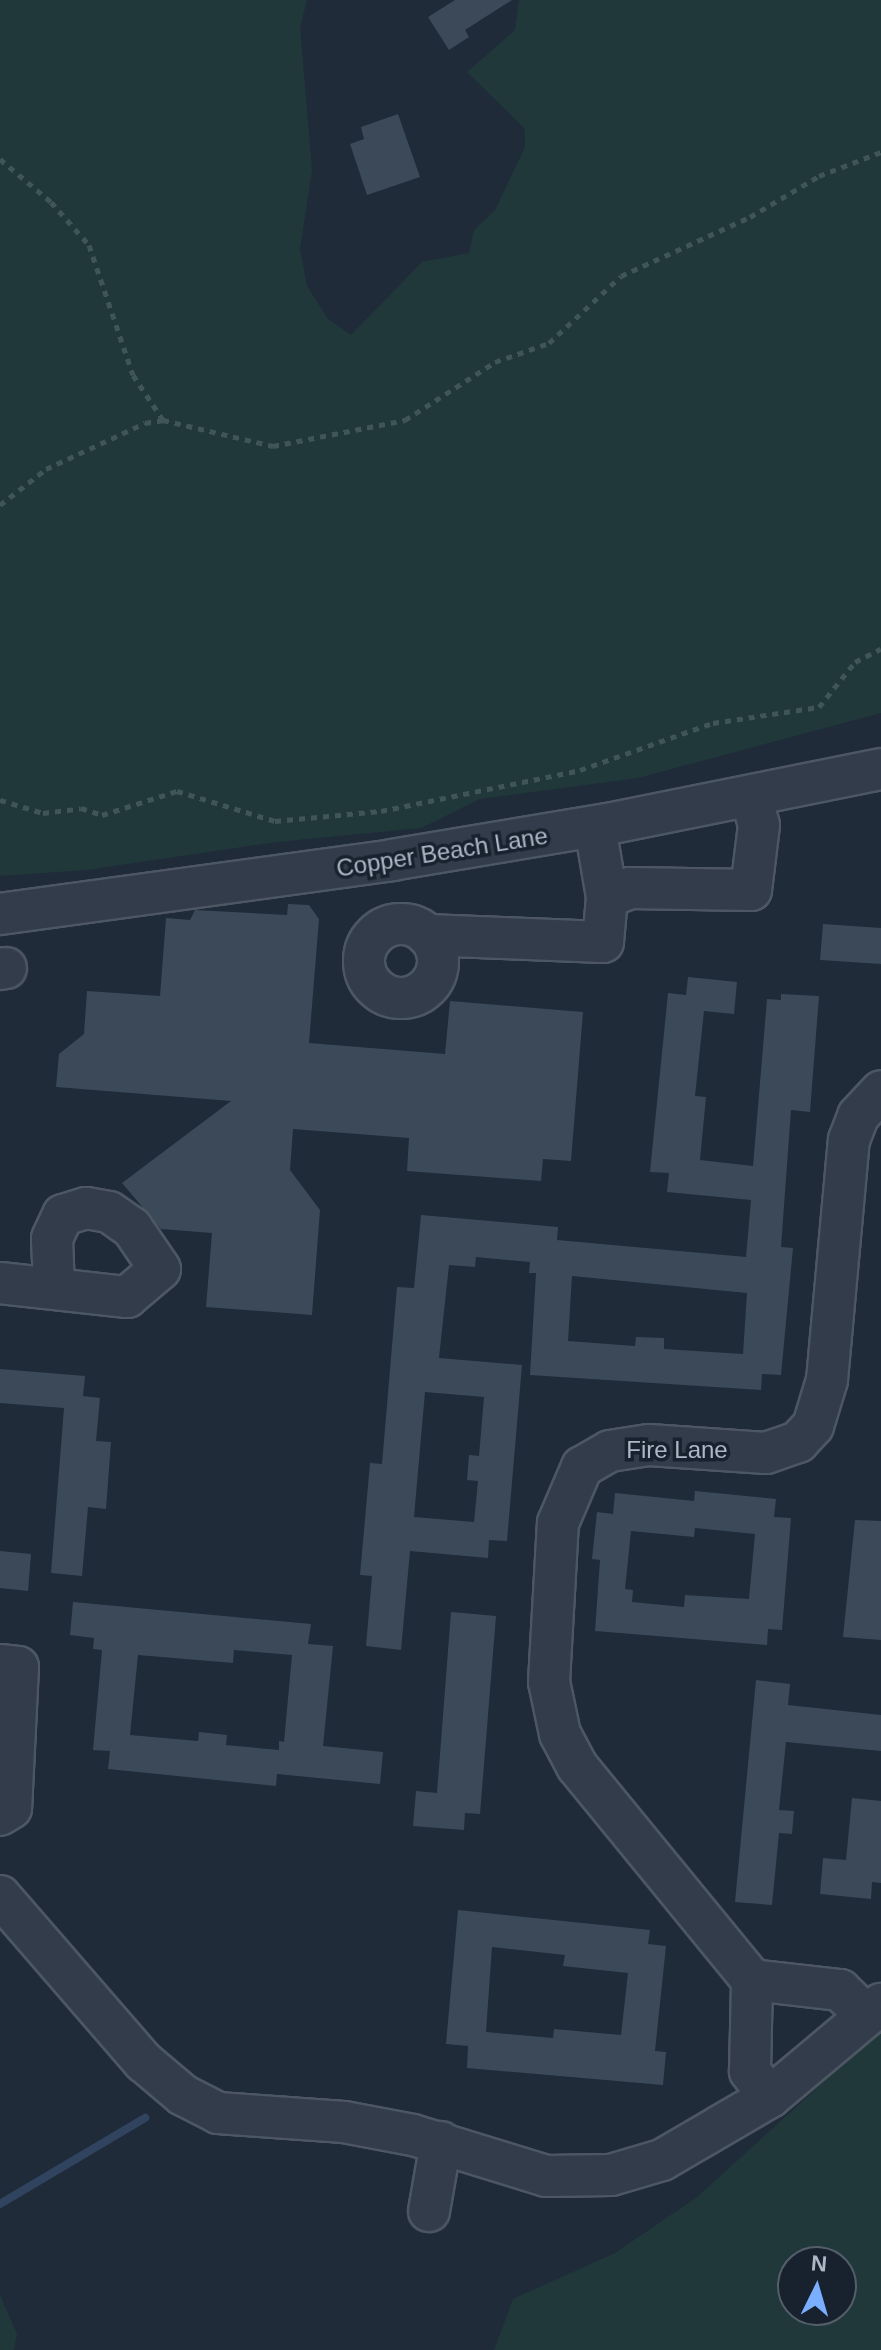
<!DOCTYPE html>
<style>
body{margin:0}
#map{position:relative;width:881px;height:2350px;overflow:hidden;background:#1f2b39;font-family:Arial,sans-serif}
div>[style]{position:absolute}
.green>*{inset:0;background:#21383b}
.stream>*{height:8px;margin:-4px;padding:0 4px;transform-origin:4px;border-radius:4px;background:#304460}
.building>*{inset:0;background:#3b4959}
.path>*{height:5px;margin-top:-2.5px;transform-origin:0;background:repeating-linear-gradient(90deg,#3f5558 0 6px,transparent 0 12px)}
.roads{filter:drop-shadow(2px 0 #4d5764) drop-shadow(-2px 0 #4d5764) drop-shadow(0 2px #4d5764) drop-shadow(0 -2px #4d5764)}
.minor>*{height:40px;margin:-20px;padding:0 20px;transform-origin:20px;border-radius:20px;background:#333c4a}
.minor>.ring{margin:-20px;padding:0;box-sizing:content-box;background:none;border:40px solid #333c4a;border-radius:50%}
span{translate:-50% -50%;white-space:nowrap;text-align:center;line-height:1.15;-webkit-text-stroke:7px #18222e;paint-order:stroke}
.street-label{font-size:24px;color:#adb7c6}
.north{position:absolute;left:777px;top:2246px;width:80px;height:80px;box-sizing:border-box;background:#18222e;border:2px solid #545e6b;border-radius:50%;rotate:5deg;font-size:22px;font-weight:700;line-height:32px;text-align:center;color:#adb7c6}
.north::after{content:'';display:block;margin:auto;width:28px;height:36px;background:#7aaefe;clip-path:polygon(50% 0,100% 100%,50% 72%,0 100%)}
</style>
<div id="map">
<div class="green">
<div style="clip-path:polygon(0 0,307px 0,300px 27px,312px 170px,300px 249px,307px 286px,328px 319px,351px 335px,422px 262px,469px 253px,474px 230px,495px 210px,525px 147px,525px 129px,467px 72px,515px 30px,519px 0,881px 0,881px 713px,638px 778px,480px 799px,421px 828px,277px 842px,86px 870px,0 876px)"></div>
<div style="clip-path:polygon(evenodd,881px 2030px,881px 2350px,494px 2350px,513px 2299px,615px 2253px,696px 2198px,881px 2030px,793px 2262px,841px 2262px,841px 2310px,793px 2310px,793px 2262px)"></div>
<div style="clip-path:polygon(0 2295px,17px 2334px,14px 2350px,0 2350px)"></div>
</div>
<div class="stream">
<div style="left:0;top:2204px;width:169px;rotate:-30.7deg"></div>
</div>
<div class="building">
<div style="clip-path:polygon(455px 0,512px 0,465px 30px,469px 37px,449px 50px,428px 17px)"></div>
<div style="clip-path:polygon(398px 114px,420px 177px,367px 195px,350px 144px,364px 139px,361px 127px)"></div>
<div style="clip-path:polygon(288px 904px,309px 905px,319px 919px,309px 1043px,445px 1054px,450px 1001px,583px 1012px,571px 1161px,543px 1159px,541px 1181px,407px 1171px,409px 1138px,293px 1129px,290px 1170px,320px 1210px,312px 1315px,206px 1307px,212px 1233px,161px 1229px,122px 1183px,231px 1101px,56px 1087px,59px 1054px,84px 1034px,87px 991px,160px 996px,166px 918px,190px 920px,195px 910px,287px 915px)"></div>
<div style="clip-path:polygon(823px 924px,881px 928px,881px 964px,820px 960px)"></div>
<div style="clip-path:polygon(evenodd,688px 977px,737px 982px,734px 1014px,704px 1011px,695px 1096px,706px 1097px,700px 1160px,753px 1166px,767px 999px,781px 1000px,781px 994px,819px 996px,810px 1112px,791px 1110px,781px 1247px,793px 1248px,781px 1375px,762px 1374px,761px 1390px,530px 1375px,536px 1273px,529px 1273px,530px 1262px,476px 1257px,475px 1267px,449px 1265px,439px 1358px,522px 1365px,507px 1541px,489px 1540px,488px 1558px,410px 1551px,401px 1650px,366px 1646px,372px 1576px,360px 1575px,370px 1463px,382px 1464px,397px 1287px,414px 1288px,421px 1215px,558px 1227px,557px 1240px,746px 1257px,751px 1200px,667px 1192px,669px 1173px,650px 1172px,668px 993px,686px 995px,688px 977px,572px 1276px,747px 1293px,743px 1354px,664px 1349px,664px 1338px,636px 1337px,635px 1346px,568px 1341px,572px 1276px,688px 977px,425px 1392px,484px 1397px,479px 1456px,469px 1455px,467px 1480px,478px 1481px,474px 1522px,414px 1517px,425px 1392px)"></div>
<div style="clip-path:polygon(0 1369px,85px 1376px,83px 1396px,100px 1398px,96px 1441px,111px 1442px,106px 1509px,88px 1507px,82px 1576px,51px 1573px,64px 1408px,0 1403px)"></div>
<div style="clip-path:polygon(evenodd,695px 1491px,776px 1499px,774px 1517px,791px 1518px,782px 1630px,768px 1629px,767px 1645px,595px 1631px,600px 1560px,592px 1559px,597px 1512px,613px 1514px,615px 1493px,694px 1501px,695px 1491px,695px 1528px,755px 1534px,749px 1599px,685px 1595px,684px 1607px,632px 1602px,633px 1590px,625px 1589px,631px 1531px,694px 1537px,695px 1528px)"></div>
<div style="clip-path:polygon(855px 1520px,881px 1521px,881px 1640px,843px 1637px)"></div>
<div style="clip-path:polygon(0 1551px,31px 1554px,28px 1591px,0 1588px)"></div>
<div style="clip-path:polygon(evenodd,73px 1602px,311px 1624px,308px 1644px,333px 1646px,323px 1746px,383px 1752px,380px 1784px,277px 1774px,276px 1786px,108px 1769px,110px 1751px,93px 1750px,102px 1650px,93px 1649px,94px 1638px,70px 1635px,73px 1602px,234px 1650px,292px 1655px,284px 1742px,279px 1741px,279px 1750px,226px 1745px,227px 1735px,199px 1732px,198px 1741px,130px 1735px,138px 1655px,233px 1663px,234px 1650px)"></div>
<div style="clip-path:polygon(451px 1612px,496px 1616px,480px 1814px,465px 1813px,464px 1830px,413px 1826px,416px 1791px,437px 1793px)"></div>
<div style="clip-path:polygon(756px 1680px,790px 1684px,788px 1705px,881px 1715px,881px 1751px,786px 1742px,779px 1810px,794px 1811px,792px 1834px,779px 1833px,772px 1905px,735px 1902px)"></div>
<div style="clip-path:polygon(852px 1798px,881px 1801px,881px 1883px,872px 1882px,871px 1899px,820px 1894px,823px 1858px,846px 1860px)"></div>
<div style="clip-path:polygon(evenodd,458px 1910px,650px 1930px,648px 1944px,666px 1946px,655px 2051px,666px 2052px,663px 2085px,467px 2068px,468px 2046px,446px 2044px,458px 1910px,492px 1947px,565px 1955px,563px 1966px,628px 1973px,621px 2035px,554px 2029px,553px 2038px,486px 2032px,492px 1947px)"></div>
</div>
<div class="path">
<div style="left:0;top:159px;width:67px;rotate:40.1deg"></div>
<div style="left:51px;top:202px;width:57px;rotate:48.5deg"></div>
<div style="left:89px;top:245px;width:137px;rotate:71.3deg"></div>
<div style="left:133px;top:375px;width:54px;rotate:56.3deg"></div>
<div style="left:0;top:505px;width:58px;rotate:-38deg"></div>
<div style="left:46px;top:469px;width:109px;rotate:-24.9deg"></div>
<div style="left:145px;top:423px;width:18px;rotate:-9deg"></div>
<div style="left:163px;top:420px;width:113px;rotate:13.3deg"></div>
<div style="left:273px;top:446px;width:135px;rotate:-11.1deg"></div>
<div style="left:405px;top:420px;width:107px;rotate:-32.8deg"></div>
<div style="left:495px;top:362px;width:57px;rotate:-19.4deg"></div>
<div style="left:549px;top:343px;width:98px;rotate:-42.9deg"></div>
<div style="left:621px;top:276px;width:142px;rotate:-24.6deg"></div>
<div style="left:750px;top:217px;width:80px;rotate:-30.7deg"></div>
<div style="left:819px;top:176px;width:66px;rotate:-21.2deg"></div>
<div style="left:0;top:800px;width:45px;rotate:16.8deg"></div>
<div style="left:43px;top:813px;width:38px;rotate:-7deg"></div>
<div style="left:81px;top:808px;width:22px;rotate:18deg"></div>
<div style="left:102px;top:815px;width:79px;rotate:-17.7deg"></div>
<div style="left:177px;top:791px;width:102px;rotate:17deg"></div>
<div style="left:275px;top:821px;width:106px;rotate:-5.4deg"></div>
<div style="left:381px;top:811px;width:203px;rotate:-11.6deg"></div>
<div style="left:580px;top:770px;width:141px;rotate:-19.5deg"></div>
<div style="left:713px;top:723px;width:107px;rotate:-8.6deg"></div>
<div style="left:819px;top:707px;width:58px;rotate:-51.3deg"></div>
<div style="left:855px;top:662px;width:29px;rotate:-27deg"></div>
</div>
<div class="roads">
<div class="minor">
<div style="left:595px;top:827px;width:71px;rotate:80.3deg"></div>
<div style="left:607px;top:897px;width:25px;rotate:-21deg"></div>
<div style="left:630px;top:888px;width:121px;rotate:0.9deg"></div>
<div style="left:751px;top:890px;width:65px;rotate:-83deg"></div>
<div style="left:759px;top:825px;width:29px;rotate:-106deg"></div>
<div style="left:0;top:914px;width:396px;rotate:-7.8deg"></div>
<div style="left:392px;top:860px;width:219px;rotate:-9.5deg"></div>
<div style="left:608px;top:824px;width:278px;rotate:-11.4deg"></div>
<div class="ring" style="left:364px;top:924px;width:34px;height:34px"></div>
<div style="left:427px;top:935px;width:176px;rotate:2.3deg"></div>
<div style="left:603px;top:942px;width:45px;rotate:-84.9deg"></div>
<div style="left:0;top:969px;width:6px;rotate:-9deg"></div>
<div style="left:0;top:1283px;width:128px;rotate:6.3deg"></div>
<div style="left:127px;top:1297px;width:43px;rotate:-40.3deg"></div>
<div style="left:160px;top:1269px;width:50px;rotate:-124.3deg"></div>
<div style="left:132px;top:1228px;width:28px;rotate:-145deg"></div>
<div style="left:109px;top:1212px;width:23px;rotate:-170deg"></div>
<div style="left:86px;top:1208px;width:24px;rotate:163deg"></div>
<div style="left:63px;top:1215px;width:26px;rotate:115deg"></div>
<div style="left:52px;top:1239px;width:48px;rotate:87.6deg"></div>
<div style="left:0;top:1665px;width:18px;rotate:6deg"></div>
<div style="left:18px;top:1667px;width:141px;rotate:92.8deg"></div>
<div style="left:11px;top:1808px;width:13px;rotate:148deg"></div>
<div style="left:0;top:1896px;width:220px;rotate:49.1deg"></div>
<div style="left:144px;top:2062px;width:51px;rotate:40.2deg"></div>
<div style="left:183px;top:2095px;width:39px;rotate:27deg"></div>
<div style="left:218px;top:2113px;width:126px;rotate:4.1deg"></div>
<div style="left:344px;top:2122px;width:70px;rotate:10.7deg"></div>
<div style="left:413px;top:2135px;width:139px;rotate:17.1deg"></div>
<div style="left:546px;top:2176px;width:65px;rotate:-0.9deg"></div>
<div style="left:611px;top:2175px;width:53px;rotate:-16.4deg"></div>
<div style="left:662px;top:2160px;width:125px;rotate:-30.3deg"></div>
<div style="left:770px;top:2097px;width:145px;rotate:-40deg"></div>
<div style="left:752px;top:1980px;width:276px;rotate:-129.3deg"></div>
<div style="left:577px;top:1766px;width:36px;rotate:-118deg"></div>
<div style="left:560px;top:1734px;width:53px;rotate:-101.9deg"></div>
<div style="left:549px;top:1682px;width:159px;rotate:-86.8deg"></div>
<div style="left:558px;top:1523px;width:61px;rotate:-66.8deg"></div>
<div style="left:582px;top:1467px;width:32px;rotate:-30deg"></div>
<div style="left:610px;top:1451px;width:39px;rotate:-9deg"></div>
<div style="left:649px;top:1445px;width:117px;rotate:3.9deg"></div>
<div style="left:766px;top:1453px;width:34px;rotate:-19deg"></div>
<div style="left:798px;top:1442px;width:22px;rotate:-47deg"></div>
<div style="left:813px;top:1426px;width:48px;rotate:-73.1deg"></div>
<div style="left:827px;top:1380px;width:241px;rotate:-84.8deg"></div>
<div style="left:849px;top:1140px;width:26px;rotate:-69deg"></div>
<div style="left:858px;top:1116px;width:34px;rotate:-47deg"></div>
<div style="left:770px;top:2097px;width:33px;rotate:-128deg"></div>
<div style="left:750px;top:2071px;width:91px;rotate:-88.7deg"></div>
<div style="left:752px;top:1980px;width:89px;rotate:6.5deg"></div>
<div style="left:840px;top:1990px;width:37px;rotate:44deg"></div>
<div style="left:429px;top:2211px;width:70px;rotate:-80.1deg"></div>
</div>
</div>
<div class="street-label">
<span style="left:442px;top:852px;rotate:-9deg">Copper Beach Lane</span>
<span style="left:677px;top:1450px">Fire Lane</span>
</div>
<div class="north">N</div>
</div>
